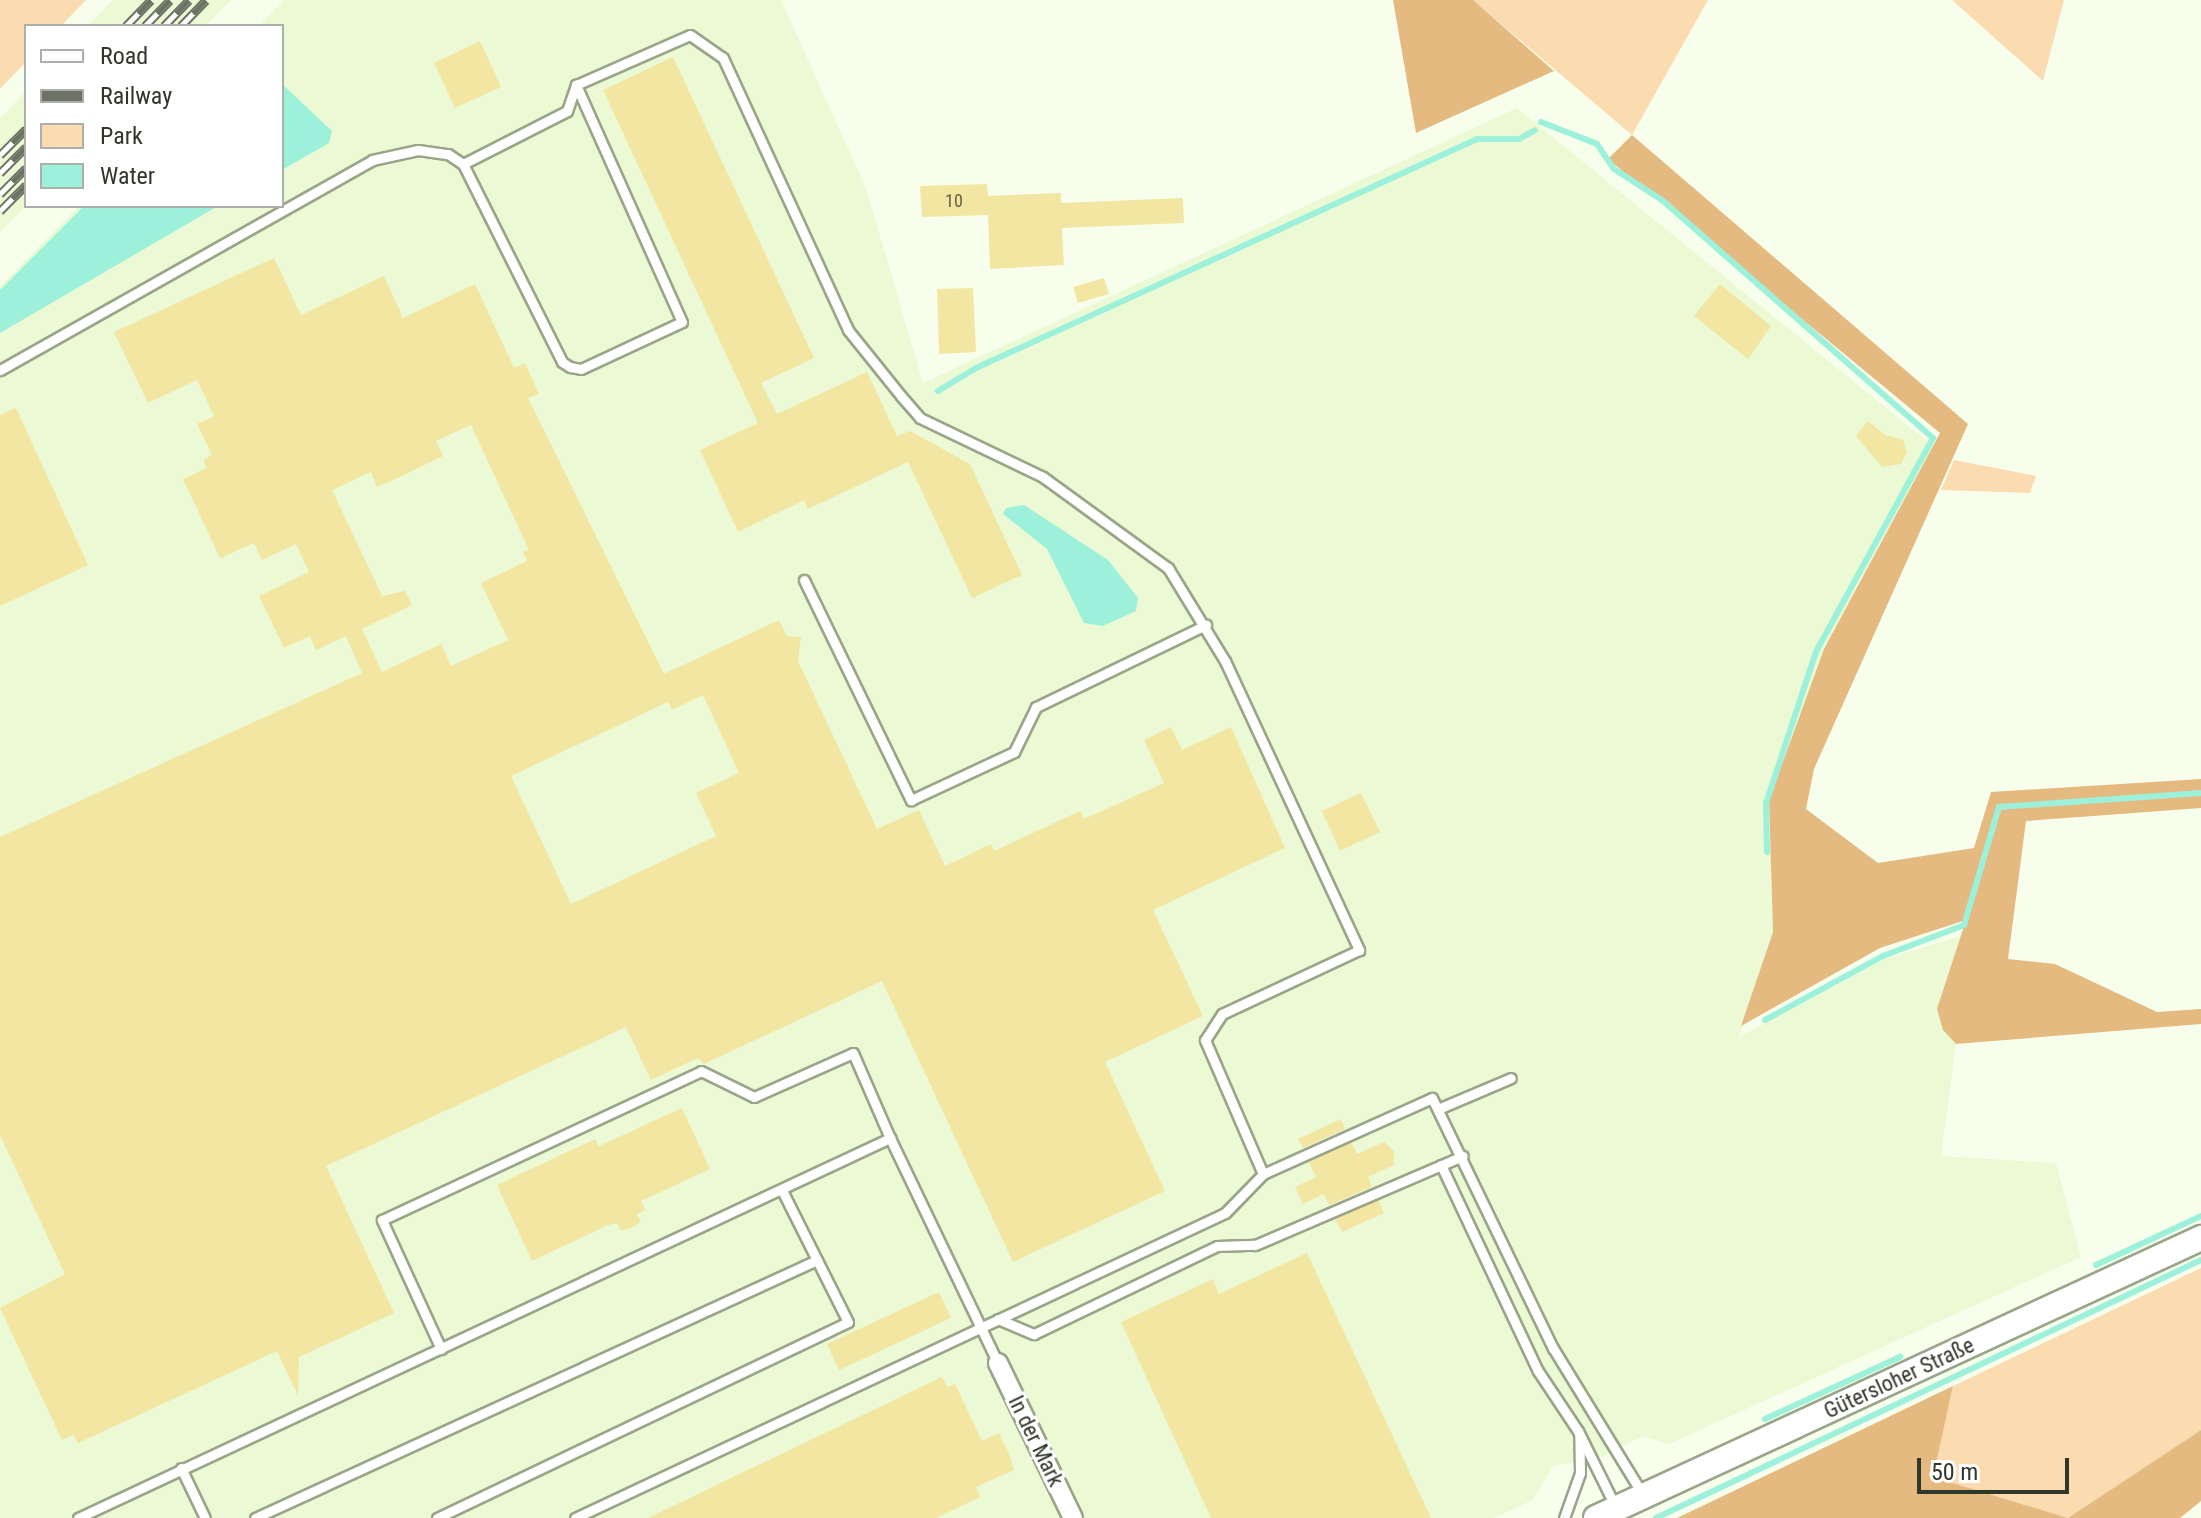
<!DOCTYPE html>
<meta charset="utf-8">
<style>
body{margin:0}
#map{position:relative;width:2201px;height:1518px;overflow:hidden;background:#f7ffec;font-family:"Roboto Condensed",sans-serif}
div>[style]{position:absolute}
.built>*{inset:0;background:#ebfad4}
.green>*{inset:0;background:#fbdbb0}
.forest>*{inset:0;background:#e4ba81}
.water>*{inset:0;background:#9df1db}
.stream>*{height:6px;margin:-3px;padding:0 3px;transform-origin:3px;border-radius:3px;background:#9df1db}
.building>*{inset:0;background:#f2e6a2}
.roads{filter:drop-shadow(2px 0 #99a588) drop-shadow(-2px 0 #99a588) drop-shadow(0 2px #99a588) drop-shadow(0 -2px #99a588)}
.lane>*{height:9px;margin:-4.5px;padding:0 4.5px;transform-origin:4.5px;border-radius:4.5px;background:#fff}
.street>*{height:18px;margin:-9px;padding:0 9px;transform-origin:9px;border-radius:9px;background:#fff}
.secondary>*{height:24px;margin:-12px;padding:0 12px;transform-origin:12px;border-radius:12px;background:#fff}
.rail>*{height:9px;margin-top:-4.5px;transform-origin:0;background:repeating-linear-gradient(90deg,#fff 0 18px,#6c7264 0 36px);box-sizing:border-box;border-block:2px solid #6c7264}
span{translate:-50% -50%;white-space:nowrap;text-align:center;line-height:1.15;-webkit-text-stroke:6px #fff;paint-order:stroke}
.number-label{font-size:18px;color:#616248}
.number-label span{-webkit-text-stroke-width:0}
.street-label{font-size:22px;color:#31362a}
.legend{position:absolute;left:24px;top:24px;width:260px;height:184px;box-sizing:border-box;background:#fff;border:2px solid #adafaa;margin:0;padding:10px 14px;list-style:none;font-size:24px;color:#31362a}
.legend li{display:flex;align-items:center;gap:16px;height:40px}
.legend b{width:40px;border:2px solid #adafaa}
.scale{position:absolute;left:1917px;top:1458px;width:152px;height:36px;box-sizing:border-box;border:4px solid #31362a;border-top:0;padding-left:10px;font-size:24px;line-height:28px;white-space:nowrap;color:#31362a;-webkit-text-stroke:6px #fff;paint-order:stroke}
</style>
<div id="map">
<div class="built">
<div style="clip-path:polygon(113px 0,231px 0,205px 26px,88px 26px)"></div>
<div style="clip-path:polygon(283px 0,781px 0,866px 188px,923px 383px,1517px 108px,1933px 446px,1824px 649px,1769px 800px,1773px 932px,1739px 1037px,1885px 959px,1964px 935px,1937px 1009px,1943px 1030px,1956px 1044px,1941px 1156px,2056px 1163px,2081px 1257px,1669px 1444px,1642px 1436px,1604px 1456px,1553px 1466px,1533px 1500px,1494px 1518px,0 1518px,0 286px,79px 206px,282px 206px,282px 26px,258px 26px)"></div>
<div style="clip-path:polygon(26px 91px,26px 206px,0 232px,0 118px)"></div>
</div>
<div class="green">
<div style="clip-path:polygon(0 0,86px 0,61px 26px,26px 26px,26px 62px,0 89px)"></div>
<div style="clip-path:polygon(1473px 0,1708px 0,1632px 135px)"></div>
<div style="clip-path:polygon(1952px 0,2064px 0,2043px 81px)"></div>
<div style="clip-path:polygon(1954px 460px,2036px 476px,2030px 493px,1941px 490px)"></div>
<div style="clip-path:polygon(2201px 1268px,2201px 1430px,2068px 1518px,1932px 1477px,1953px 1386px)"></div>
</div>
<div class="forest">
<div style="clip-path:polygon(1393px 0,1473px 0,1554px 71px,1416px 133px)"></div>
<div style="clip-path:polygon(1632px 135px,1968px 424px,1814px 769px,1806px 809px,1878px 863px,1974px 848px,1991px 792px,2201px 779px,2201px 808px,2026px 821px,2008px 959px,2055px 964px,2157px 1012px,2201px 1009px,2201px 1024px,1956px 1044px,1943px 1030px,1937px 1009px,1966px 920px,1880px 948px,1741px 1026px,1773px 932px,1769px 800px,1824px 649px,1940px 433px,1608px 159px)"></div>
<div style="clip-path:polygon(1953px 1386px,1933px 1477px,2068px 1518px,2201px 1430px,2201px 1501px,2180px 1518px,1677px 1518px)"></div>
</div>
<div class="water">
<div style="clip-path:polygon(282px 84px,332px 131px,329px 143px,282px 170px)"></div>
<div style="clip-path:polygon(84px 206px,218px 206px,0 333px,0 290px)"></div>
<div style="clip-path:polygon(1024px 505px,1108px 560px,1138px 598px,1136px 611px,1103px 626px,1084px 623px,1047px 549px,1003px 514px,1006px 508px)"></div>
</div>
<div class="stream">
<div style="left:1541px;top:122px;width:60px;rotate:21.4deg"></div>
<div style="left:1597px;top:144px;width:30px;rotate:56deg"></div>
<div style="left:1614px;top:169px;width:57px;rotate:32.9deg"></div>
<div style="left:1662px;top:200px;width:361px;rotate:41.3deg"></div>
<div style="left:1933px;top:438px;width:244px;rotate:118.7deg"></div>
<div style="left:1816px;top:652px;width:159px;rotate:108.3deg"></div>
<div style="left:1766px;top:803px;width:49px;rotate:88.8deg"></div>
<div style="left:938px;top:391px;width:44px;rotate:-31.2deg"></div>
<div style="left:976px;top:368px;width:551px;rotate:-24.56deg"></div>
<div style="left:1477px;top:139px;width:42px"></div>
<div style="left:1519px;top:139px;width:18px;rotate:-29deg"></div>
<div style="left:1765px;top:1020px;width:134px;rotate:-28.5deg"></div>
<div style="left:1883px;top:956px;width:87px;rotate:-20.9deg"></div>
<div style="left:1964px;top:925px;width:123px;rotate:-73.5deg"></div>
<div style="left:1999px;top:807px;width:202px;rotate:-4deg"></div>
<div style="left:2096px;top:1265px;width:116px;rotate:-25deg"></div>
<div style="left:1765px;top:1419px;width:149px;rotate:-24.7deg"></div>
<div style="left:1656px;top:1518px;width:603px;rotate:-25.33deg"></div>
</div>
<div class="building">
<div style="clip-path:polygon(480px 41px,501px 87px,455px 108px,434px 63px)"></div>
<div style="clip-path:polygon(673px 57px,814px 358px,761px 383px,777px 414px,867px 372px,897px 436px,910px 431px,970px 464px,1022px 575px,972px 598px,908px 462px,808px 509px,804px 500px,738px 532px,700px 450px,758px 423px,603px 90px)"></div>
<div style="clip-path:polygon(987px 184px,988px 196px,1061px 193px,1061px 203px,1183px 198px,1184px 223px,1062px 228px,1064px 265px,990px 269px,988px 215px,922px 217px,920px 186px)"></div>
<div style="clip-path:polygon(evenodd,274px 258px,301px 315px,384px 276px,403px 318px,475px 284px,514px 368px,525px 363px,539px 394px,528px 398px,664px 674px,779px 620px,787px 636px,801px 637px,798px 661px,877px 829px,919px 810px,945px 866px,991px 844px,994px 851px,1080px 811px,1084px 819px,1164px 783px,1144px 740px,1171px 727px,1182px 750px,1231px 727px,1285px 848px,1153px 910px,1203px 1016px,1105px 1062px,1165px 1191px,1013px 1262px,882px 981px,704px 1064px,698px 1058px,651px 1080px,626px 1027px,326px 1166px,394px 1313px,299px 1357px,298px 1396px,277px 1351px,78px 1443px,74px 1435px,62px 1440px,0 1308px,65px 1274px,0 1135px,0 837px,362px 673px,346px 636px,316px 650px,310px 636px,284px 648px,259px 596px,309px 572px,296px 544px,262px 560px,254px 543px,220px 558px,183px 479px,207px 468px,203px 460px,212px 455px,197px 424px,214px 416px,197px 380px,148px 403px,114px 332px,274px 258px,471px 425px,529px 550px,523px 552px,527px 561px,481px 583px,508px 640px,451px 666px,441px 644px,382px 672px,362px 629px,412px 605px,405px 591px,382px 596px,332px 490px,371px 472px,377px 487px,402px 476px,443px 456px,436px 441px,471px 425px,274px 258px,703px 695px,739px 773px,696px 793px,716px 836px,571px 904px,511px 776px,668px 702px,672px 710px,703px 695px)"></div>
<div style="clip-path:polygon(1104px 278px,1109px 294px,1078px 303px,1073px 287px)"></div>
<div style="clip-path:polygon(1720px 284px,1771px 326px,1748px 359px,1694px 316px)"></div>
<div style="clip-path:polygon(973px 288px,976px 352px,939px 354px,937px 289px)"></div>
<div style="clip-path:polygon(16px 408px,88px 565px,0 606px,0 415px)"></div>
<div style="clip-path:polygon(1868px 421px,1885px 435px,1903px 440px,1907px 452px,1901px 464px,1882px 467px,1856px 436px)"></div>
<div style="clip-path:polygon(1361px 793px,1380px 832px,1340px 851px,1322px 811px)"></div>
<div style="clip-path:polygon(682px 1108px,710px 1169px,641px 1201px,645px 1210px,637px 1214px,641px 1222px,631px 1228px,621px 1231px,617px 1223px,608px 1225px,532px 1261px,497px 1185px,595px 1139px,599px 1146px)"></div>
<div style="clip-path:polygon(1341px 1119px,1345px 1129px,1303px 1148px,1298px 1139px)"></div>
<div style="clip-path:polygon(1351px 1142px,1357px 1154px,1384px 1142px,1394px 1151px,1394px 1165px,1368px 1177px,1372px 1187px,1329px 1205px,1324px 1194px,1303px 1204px,1295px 1187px,1316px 1177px,1309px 1162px)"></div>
<div style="clip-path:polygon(1378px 1200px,1384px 1213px,1342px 1232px,1335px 1219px)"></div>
<div style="clip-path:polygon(1307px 1253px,1431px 1518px,1211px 1518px,1121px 1322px,1213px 1279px,1219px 1294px)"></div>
<div style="clip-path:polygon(939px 1292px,951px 1318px,839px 1370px,827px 1344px)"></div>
<div style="clip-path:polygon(942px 1377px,947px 1387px,955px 1384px,982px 1441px,999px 1433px,1010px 1456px,1014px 1470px,976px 1487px,980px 1497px,936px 1518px,648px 1518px)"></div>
</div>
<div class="roads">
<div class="lane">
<div style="left:463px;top:164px;width:117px;rotate:-27deg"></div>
<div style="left:567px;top:111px;width:28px;rotate:-71deg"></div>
<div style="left:576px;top:85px;width:124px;rotate:-23.7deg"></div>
<div style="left:690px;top:35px;width:40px;rotate:34.9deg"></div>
<div style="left:723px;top:58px;width:299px;rotate:65.3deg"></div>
<div style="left:848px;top:330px;width:85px;rotate:51.2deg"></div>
<div style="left:901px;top:396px;width:29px;rotate:49deg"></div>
<div style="left:920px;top:418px;width:136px;rotate:25.6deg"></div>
<div style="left:1043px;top:477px;width:155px;rotate:36.1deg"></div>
<div style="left:1168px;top:568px;width:109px;rotate:58.5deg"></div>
<div style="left:1225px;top:661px;width:319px;rotate:65.1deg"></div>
<div style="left:1359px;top:950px;width:151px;rotate:155deg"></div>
<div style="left:1222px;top:1014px;width:31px;rotate:123deg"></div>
<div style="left:1205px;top:1040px;width:146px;rotate:66.6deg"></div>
<div style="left:0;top:370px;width:427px;rotate:-29.4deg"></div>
<div style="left:372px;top:160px;width:47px;rotate:-12.3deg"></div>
<div style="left:418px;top:150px;width:30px;rotate:8deg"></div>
<div style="left:448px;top:154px;width:18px;rotate:34deg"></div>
<div style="left:463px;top:164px;width:221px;rotate:63.4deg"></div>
<div style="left:562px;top:362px;width:9px;rotate:32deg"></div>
<div style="left:570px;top:367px;width:11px;rotate:10deg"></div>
<div style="left:581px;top:369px;width:111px;rotate:-25deg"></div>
<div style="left:682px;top:322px;width:260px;rotate:-114.1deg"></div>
<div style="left:804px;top:580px;width:245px;rotate:64.1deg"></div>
<div style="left:911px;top:800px;width:114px;rotate:-25deg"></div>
<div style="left:1014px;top:752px;width:50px;rotate:-63.9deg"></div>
<div style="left:1036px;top:707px;width:189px;rotate:-25.8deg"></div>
<div style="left:1438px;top:1109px;width:79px;rotate:-23deg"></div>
<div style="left:1441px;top:1165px;width:228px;rotate:64.8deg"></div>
<div style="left:1538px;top:1371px;width:72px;rotate:56.3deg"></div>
<div style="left:1578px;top:1431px;width:84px;rotate:63.7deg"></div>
<div style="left:998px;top:1319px;width:39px;rotate:23deg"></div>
<div style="left:1034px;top:1334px;width:203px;rotate:-25.7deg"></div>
<div style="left:1217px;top:1246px;width:38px;rotate:-2deg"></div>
<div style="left:1255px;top:1245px;width:226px;rotate:-23.2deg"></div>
<div style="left:441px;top:1349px;width:142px;rotate:-114.6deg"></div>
<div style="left:382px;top:1220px;width:352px;rotate:-25deg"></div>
<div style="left:701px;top:1071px;width:59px;rotate:26.1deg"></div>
<div style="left:754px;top:1097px;width:108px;rotate:-24deg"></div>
<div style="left:853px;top:1053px;width:93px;rotate:66.5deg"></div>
<div style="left:181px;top:1468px;width:55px;rotate:64.4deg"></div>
<div style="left:78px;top:1518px;width:897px;rotate:-25.08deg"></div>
<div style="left:890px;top:1138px;width:250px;rotate:64.4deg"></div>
<div style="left:255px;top:1518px;width:618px;rotate:-24.66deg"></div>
<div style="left:437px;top:1518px;width:455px;rotate:-25.5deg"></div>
<div style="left:848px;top:1322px;width:148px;rotate:-116.6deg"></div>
<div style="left:575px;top:1518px;width:718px;rotate:-25.14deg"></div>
<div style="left:1225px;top:1213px;width:54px;rotate:-45.7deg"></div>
<div style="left:1263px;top:1174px;width:185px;rotate:-24.2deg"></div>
<div style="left:1432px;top:1098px;width:278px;rotate:64.2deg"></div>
<div style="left:1553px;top:1348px;width:170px;rotate:58.5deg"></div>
<div style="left:1564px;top:1518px;width:48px;rotate:-70.4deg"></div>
<div style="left:1580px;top:1473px;width:39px;rotate:-91deg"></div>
</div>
<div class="street">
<div style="left:998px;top:1363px;width:172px;rotate:64.2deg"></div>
</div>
<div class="secondary">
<div style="left:1596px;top:1518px;width:667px;rotate:-24.84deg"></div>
</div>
</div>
<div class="rail">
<div style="left:126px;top:26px;width:36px;rotate:-46deg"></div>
<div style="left:145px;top:26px;width:36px;rotate:-46deg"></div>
<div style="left:164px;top:26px;width:36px;rotate:-46deg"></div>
<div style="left:181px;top:26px;width:36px;rotate:-46deg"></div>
<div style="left:0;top:155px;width:37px;rotate:-45deg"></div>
<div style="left:0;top:173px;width:37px;rotate:-45deg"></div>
<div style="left:0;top:194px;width:37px;rotate:-45deg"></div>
<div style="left:0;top:211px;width:37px;rotate:-45deg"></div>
</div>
<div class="number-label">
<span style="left:954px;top:201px">10</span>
</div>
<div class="street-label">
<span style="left:1899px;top:1378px;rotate:-25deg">Gütersloher Straße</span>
<span style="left:1036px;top:1441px;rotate:64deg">In der Mark</span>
</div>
<ul class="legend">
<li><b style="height:10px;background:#fff"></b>Road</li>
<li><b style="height:10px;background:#6c7264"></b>Railway</li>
<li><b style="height:22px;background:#fbdbb0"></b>Park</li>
<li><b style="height:22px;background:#9df1db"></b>Water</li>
</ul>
<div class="scale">50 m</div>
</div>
